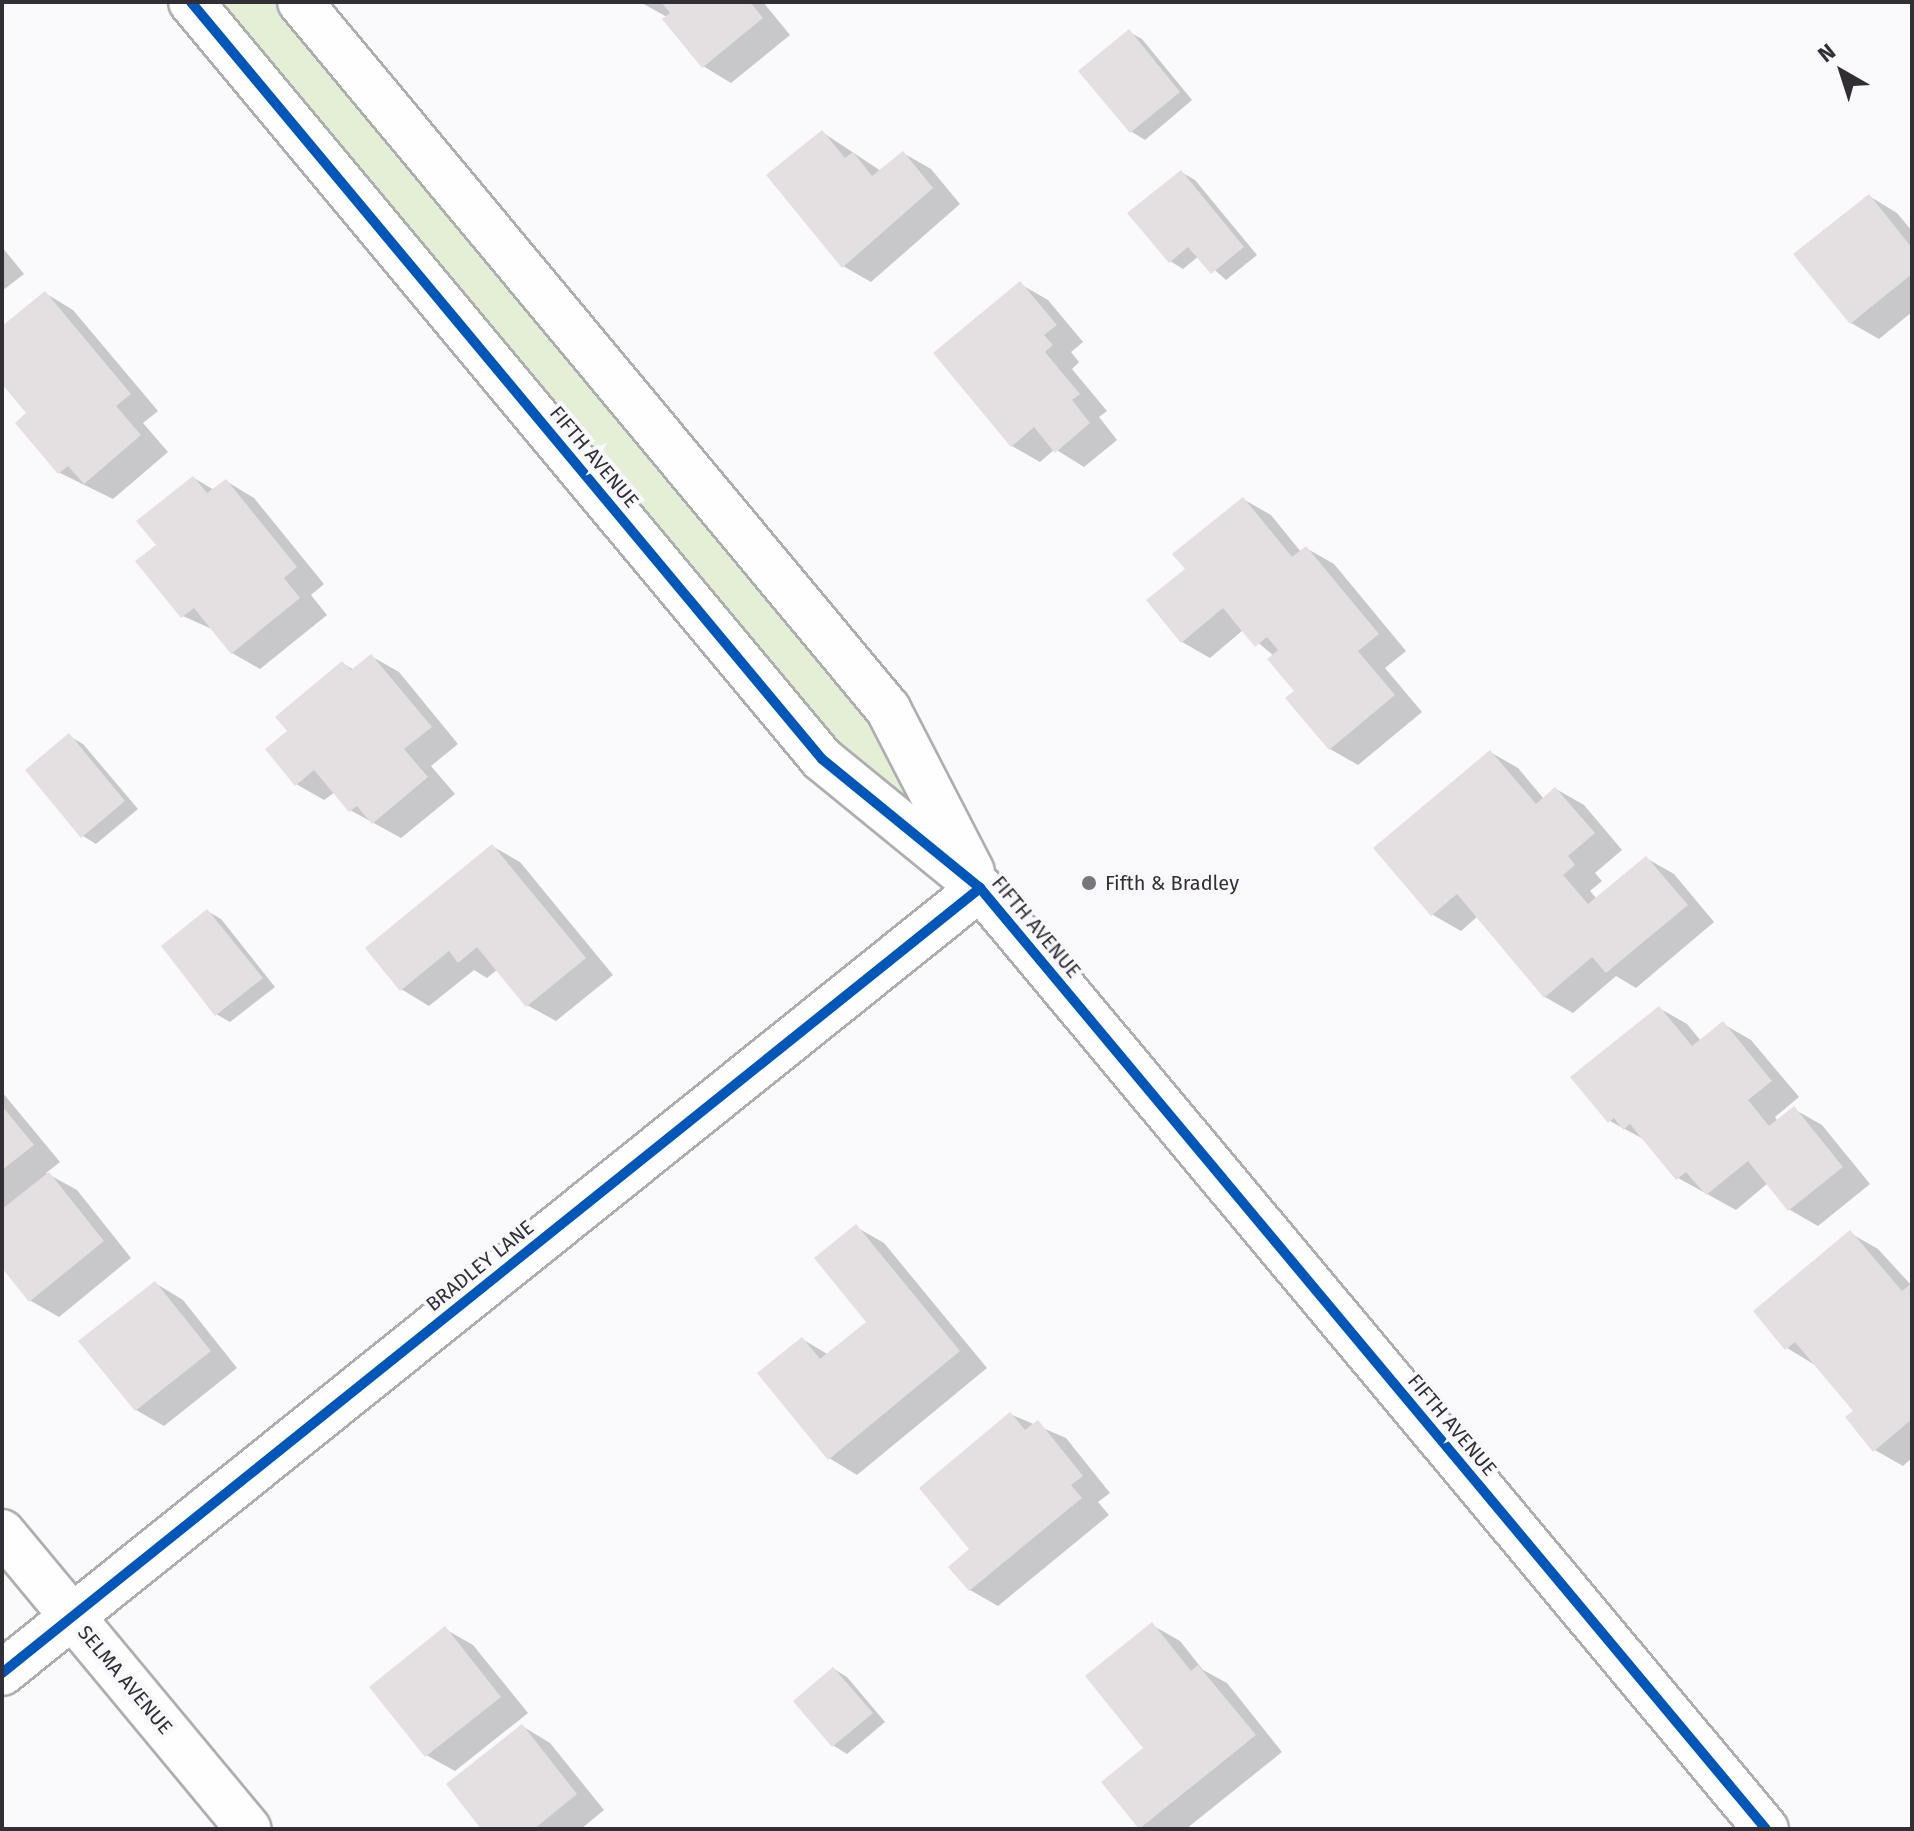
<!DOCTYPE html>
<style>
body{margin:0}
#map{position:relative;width:1914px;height:1831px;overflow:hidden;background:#faf9fc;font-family:"Fira Sans",sans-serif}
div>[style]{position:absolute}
.green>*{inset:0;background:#e5efd5}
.shadow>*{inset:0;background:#0003}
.building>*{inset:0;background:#e4e0e1}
.roads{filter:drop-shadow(2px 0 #aeadb0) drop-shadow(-2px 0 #aeadb0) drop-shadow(0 2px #aeadb0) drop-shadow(0 -2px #aeadb0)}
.street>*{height:44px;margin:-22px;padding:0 22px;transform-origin:22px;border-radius:22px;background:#fefeff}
.secondary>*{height:44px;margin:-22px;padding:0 22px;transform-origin:22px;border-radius:22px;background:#fefeff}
.cycleway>*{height:10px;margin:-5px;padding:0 5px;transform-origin:5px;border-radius:5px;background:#0057b8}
.dots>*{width:22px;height:22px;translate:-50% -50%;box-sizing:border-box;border:4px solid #f9f8fd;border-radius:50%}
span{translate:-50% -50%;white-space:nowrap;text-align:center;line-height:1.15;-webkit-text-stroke:8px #f9f8fd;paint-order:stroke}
.street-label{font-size:20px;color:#312f35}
.poi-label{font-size:20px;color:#312f35}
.left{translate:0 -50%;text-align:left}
.frame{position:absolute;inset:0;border:4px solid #312f35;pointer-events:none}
.north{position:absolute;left:1802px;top:32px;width:80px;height:80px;-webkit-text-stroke:6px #f9f8fd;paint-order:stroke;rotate:321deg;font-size:22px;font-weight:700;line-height:32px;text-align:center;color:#312f35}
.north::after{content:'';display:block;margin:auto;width:28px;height:36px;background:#312f35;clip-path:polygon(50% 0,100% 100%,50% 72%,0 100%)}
</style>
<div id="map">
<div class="green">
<div style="clip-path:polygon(191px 2px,300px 2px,888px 709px,980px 888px,822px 759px)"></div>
</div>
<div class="shadow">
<div style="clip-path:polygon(640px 2px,763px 2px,790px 35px,731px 83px,703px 66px,667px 17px)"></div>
<div style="clip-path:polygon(1129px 32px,1142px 39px,1192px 100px,1145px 140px,1132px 132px,1081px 72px)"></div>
<div style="clip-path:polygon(822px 132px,881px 171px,903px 153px,931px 169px,960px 204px,871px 282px,843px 266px)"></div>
<div style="clip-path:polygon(1181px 172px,1195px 180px,1257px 255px,1226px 280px,1199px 256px,1183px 269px,1170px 261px)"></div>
<div style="clip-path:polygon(1869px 196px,1897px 213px,1912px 231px,1912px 312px,1879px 339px,1851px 323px)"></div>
<div style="clip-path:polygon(2px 247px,24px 274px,2px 291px)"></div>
<div style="clip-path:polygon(1020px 284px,1048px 300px,1083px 342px,1071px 352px,1079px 362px,1072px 369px,1107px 411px,1099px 417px,1117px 440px,1084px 467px,1055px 449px,1040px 462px,1012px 446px,936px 353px)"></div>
<div style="clip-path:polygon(45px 293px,73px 310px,158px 411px,143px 423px,168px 452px,113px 499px,60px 473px,18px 423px,29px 413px,2px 381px,2px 329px)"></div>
<div style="clip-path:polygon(194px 478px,214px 490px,226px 481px,254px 498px,324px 584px,311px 595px,327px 615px,260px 669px,232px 653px,214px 630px,183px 616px,159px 545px)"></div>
<div style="clip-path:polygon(1243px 499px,1271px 515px,1301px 552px,1306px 548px,1334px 564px,1406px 651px,1385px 668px,1422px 712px,1358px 765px,1330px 749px,1274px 656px,1243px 630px,1210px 658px,1182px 642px,1188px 569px)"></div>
<div style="clip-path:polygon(371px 656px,399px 672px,458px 744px,431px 766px,455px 794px,401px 838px,350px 810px,335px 792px,324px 800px,296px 784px,289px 732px,342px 663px,354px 670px)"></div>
<div style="clip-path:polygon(69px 736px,83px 744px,138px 809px,96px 844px,83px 836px)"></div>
<div style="clip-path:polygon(1490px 752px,1518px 768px,1544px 799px,1556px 789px,1584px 805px,1622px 850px,1595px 873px,1602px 881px,1590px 891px,1597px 899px,1646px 858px,1674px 874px,1714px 922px,1636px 988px,1616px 976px,1573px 1013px,1545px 997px,1478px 916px,1461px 931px,1433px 915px,1376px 848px)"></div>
<div style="clip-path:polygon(492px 846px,520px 862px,613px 975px,556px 1021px,527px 1005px,498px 969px,487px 978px,474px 970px,429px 1006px,401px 989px)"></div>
<div style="clip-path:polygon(207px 911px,221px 919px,275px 987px,230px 1022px,216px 1014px)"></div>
<div style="clip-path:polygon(1659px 1008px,1687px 1024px,1701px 1041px,1723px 1024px,1751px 1040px,1799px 1097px,1775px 1117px,1778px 1122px,1794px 1109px,1822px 1125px,1870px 1184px,1818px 1226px,1790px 1210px,1768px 1183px,1736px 1210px,1678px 1178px,1647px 1141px,1610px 1121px)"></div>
<div style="clip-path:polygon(2px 1092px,60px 1162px,46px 1173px,77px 1190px,131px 1258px,59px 1317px,31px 1301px,2px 1265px)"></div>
<div style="clip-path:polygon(856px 1227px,884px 1243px,987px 1368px,857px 1475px,829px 1458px,802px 1339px,829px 1355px,869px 1322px)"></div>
<div style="clip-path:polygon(1850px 1233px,1878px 1249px,1912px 1286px,1912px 1458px,1903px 1466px,1875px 1450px,1856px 1411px,1815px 1365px,1787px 1348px)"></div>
<div style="clip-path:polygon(155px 1283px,183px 1300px,237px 1368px,164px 1426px,136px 1410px)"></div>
<div style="clip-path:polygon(1010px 1414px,1066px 1438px,1110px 1493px,1098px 1502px,1109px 1515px,998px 1606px,970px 1590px,972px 1549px)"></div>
<div style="clip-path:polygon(1152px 1625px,1180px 1641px,1203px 1670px,1227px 1683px,1282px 1752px,1186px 1829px,1140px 1827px)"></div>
<div style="clip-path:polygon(445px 1629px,473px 1645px,528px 1713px,455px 1771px,426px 1755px)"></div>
<div style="clip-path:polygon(834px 1669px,847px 1677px,885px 1722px,847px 1754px,834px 1746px,796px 1701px)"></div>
<div style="clip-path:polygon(522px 1726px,550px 1743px,604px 1810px,581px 1829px,484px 1829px)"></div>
</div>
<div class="building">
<div style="clip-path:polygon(661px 2px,750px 2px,763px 18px,702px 68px,662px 19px,670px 13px)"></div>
<div style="clip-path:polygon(1129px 29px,1180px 92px,1130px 133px,1078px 71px)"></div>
<div style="clip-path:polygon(822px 130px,845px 158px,853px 152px,872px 176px,903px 151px,933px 188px,842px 268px,766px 175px)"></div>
<div style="clip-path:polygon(1181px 170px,1244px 247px,1211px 274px,1188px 247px,1169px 263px,1127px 213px)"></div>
<div style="clip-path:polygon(1869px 194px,1912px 248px,1912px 274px,1850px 324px,1793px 254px)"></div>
<div style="clip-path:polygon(1020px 281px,1057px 325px,1044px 335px,1053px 345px,1045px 352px,1080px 394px,1072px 400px,1090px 423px,1055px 453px,1034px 427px,1011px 447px,933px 353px)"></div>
<div style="clip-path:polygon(45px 291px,131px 394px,116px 406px,141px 435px,84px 484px,68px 466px,58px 474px,15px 423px,26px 413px,2px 384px,2px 326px)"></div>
<div style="clip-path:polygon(193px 476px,207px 493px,226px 479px,297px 567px,284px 578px,300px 598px,231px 654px,194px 608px,181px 618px,135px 561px,156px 545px,136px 521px)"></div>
<div style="clip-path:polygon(1243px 497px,1292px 557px,1306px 546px,1379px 634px,1358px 651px,1395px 695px,1329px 750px,1285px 698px,1294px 691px,1267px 659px,1278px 650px,1267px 637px,1255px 647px,1223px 608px,1181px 643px,1146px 600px,1185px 569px,1172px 554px)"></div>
<div style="clip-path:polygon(371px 654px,432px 727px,404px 749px,428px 777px,372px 824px,357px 806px,349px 812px,314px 770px,295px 786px,265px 749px,287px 731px,275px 717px,342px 661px,351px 670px)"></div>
<div style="clip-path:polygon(69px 733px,125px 801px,81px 838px,25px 770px)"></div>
<div style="clip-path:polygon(1490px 750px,1536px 804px,1555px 787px,1595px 833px,1568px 856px,1575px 865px,1563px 875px,1588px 904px,1646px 856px,1688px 905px,1606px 973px,1592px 957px,1544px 998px,1457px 894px,1431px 916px,1373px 848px)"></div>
<div style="clip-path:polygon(492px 844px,586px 958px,526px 1007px,477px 947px,458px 963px,449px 951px,400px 991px,365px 948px)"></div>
<div style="clip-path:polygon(207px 909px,263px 978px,215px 1016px,161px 946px)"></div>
<div style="clip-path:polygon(1659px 1006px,1692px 1046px,1723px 1021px,1772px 1081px,1748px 1100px,1769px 1126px,1794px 1106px,1843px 1167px,1788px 1211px,1748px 1161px,1706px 1195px,1686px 1172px,1676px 1180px,1630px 1124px,1623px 1130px,1614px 1118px,1608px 1123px,1570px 1077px)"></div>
<div style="clip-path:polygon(2px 1106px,34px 1145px,2px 1170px)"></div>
<div style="clip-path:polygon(49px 1172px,104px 1241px,29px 1302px,2px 1268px,2px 1209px)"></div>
<div style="clip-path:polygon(856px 1224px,960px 1351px,828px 1460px,757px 1373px,802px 1337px,820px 1359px,866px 1322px,814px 1258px)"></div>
<div style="clip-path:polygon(1850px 1230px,1902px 1291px,1912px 1283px,1912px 1419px,1873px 1452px,1845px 1417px,1853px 1411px,1795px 1342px,1785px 1350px,1753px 1311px)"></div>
<div style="clip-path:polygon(155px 1281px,211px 1351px,135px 1411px,78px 1341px)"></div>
<div style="clip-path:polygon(1010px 1412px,1025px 1430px,1038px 1420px,1083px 1476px,1071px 1485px,1082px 1498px,969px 1591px,948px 1567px,969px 1549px,919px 1488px)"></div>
<div style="clip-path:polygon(1152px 1622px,1191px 1671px,1198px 1665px,1256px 1735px,1139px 1829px,1101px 1782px,1143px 1748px,1085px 1676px)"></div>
<div style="clip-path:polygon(445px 1626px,501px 1697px,425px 1757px,369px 1687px)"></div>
<div style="clip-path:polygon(833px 1667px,873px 1713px,832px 1747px,793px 1701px)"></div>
<div style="clip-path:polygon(522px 1724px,577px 1794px,534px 1829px,481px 1829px,446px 1784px)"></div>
</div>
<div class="roads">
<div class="street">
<div style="left:2px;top:1532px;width:386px;rotate:50.3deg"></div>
<div style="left:2px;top:1673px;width:1254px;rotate:-38.75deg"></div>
</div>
<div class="secondary">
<div style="left:191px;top:2px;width:985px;rotate:50.19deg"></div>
<div style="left:822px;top:759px;width:204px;rotate:39.2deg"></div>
<div style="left:980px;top:888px;width:1226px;rotate:50.13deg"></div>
<div style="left:300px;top:2px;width:920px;rotate:50.25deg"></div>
<div style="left:888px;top:709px;width:183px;rotate:62.7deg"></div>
</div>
</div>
<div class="cycleway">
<div style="left:191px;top:2px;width:985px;rotate:50.19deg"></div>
<div style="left:822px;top:759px;width:204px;rotate:39.2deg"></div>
<div style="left:980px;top:888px;width:1226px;rotate:50.13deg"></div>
<div style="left:2px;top:1673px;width:1254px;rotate:-38.75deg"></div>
</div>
<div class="dots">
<div style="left:1089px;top:883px;background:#77767b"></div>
</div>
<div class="street-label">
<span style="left:594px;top:457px;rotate:50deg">FIFTH AVENUE</span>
<span style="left:1036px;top:927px;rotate:50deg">FIFTH AVENUE</span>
<span style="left:480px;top:1266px;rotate:-39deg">BRADLEY LANE</span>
<span style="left:1452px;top:1425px;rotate:50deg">FIFTH AVENUE</span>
<span style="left:125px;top:1680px;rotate:50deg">SELMA AVENUE</span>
</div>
<div class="poi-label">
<span class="left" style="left:1105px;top:883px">Fifth &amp; Bradley</span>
</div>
<div class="frame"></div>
<div class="north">N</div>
</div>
